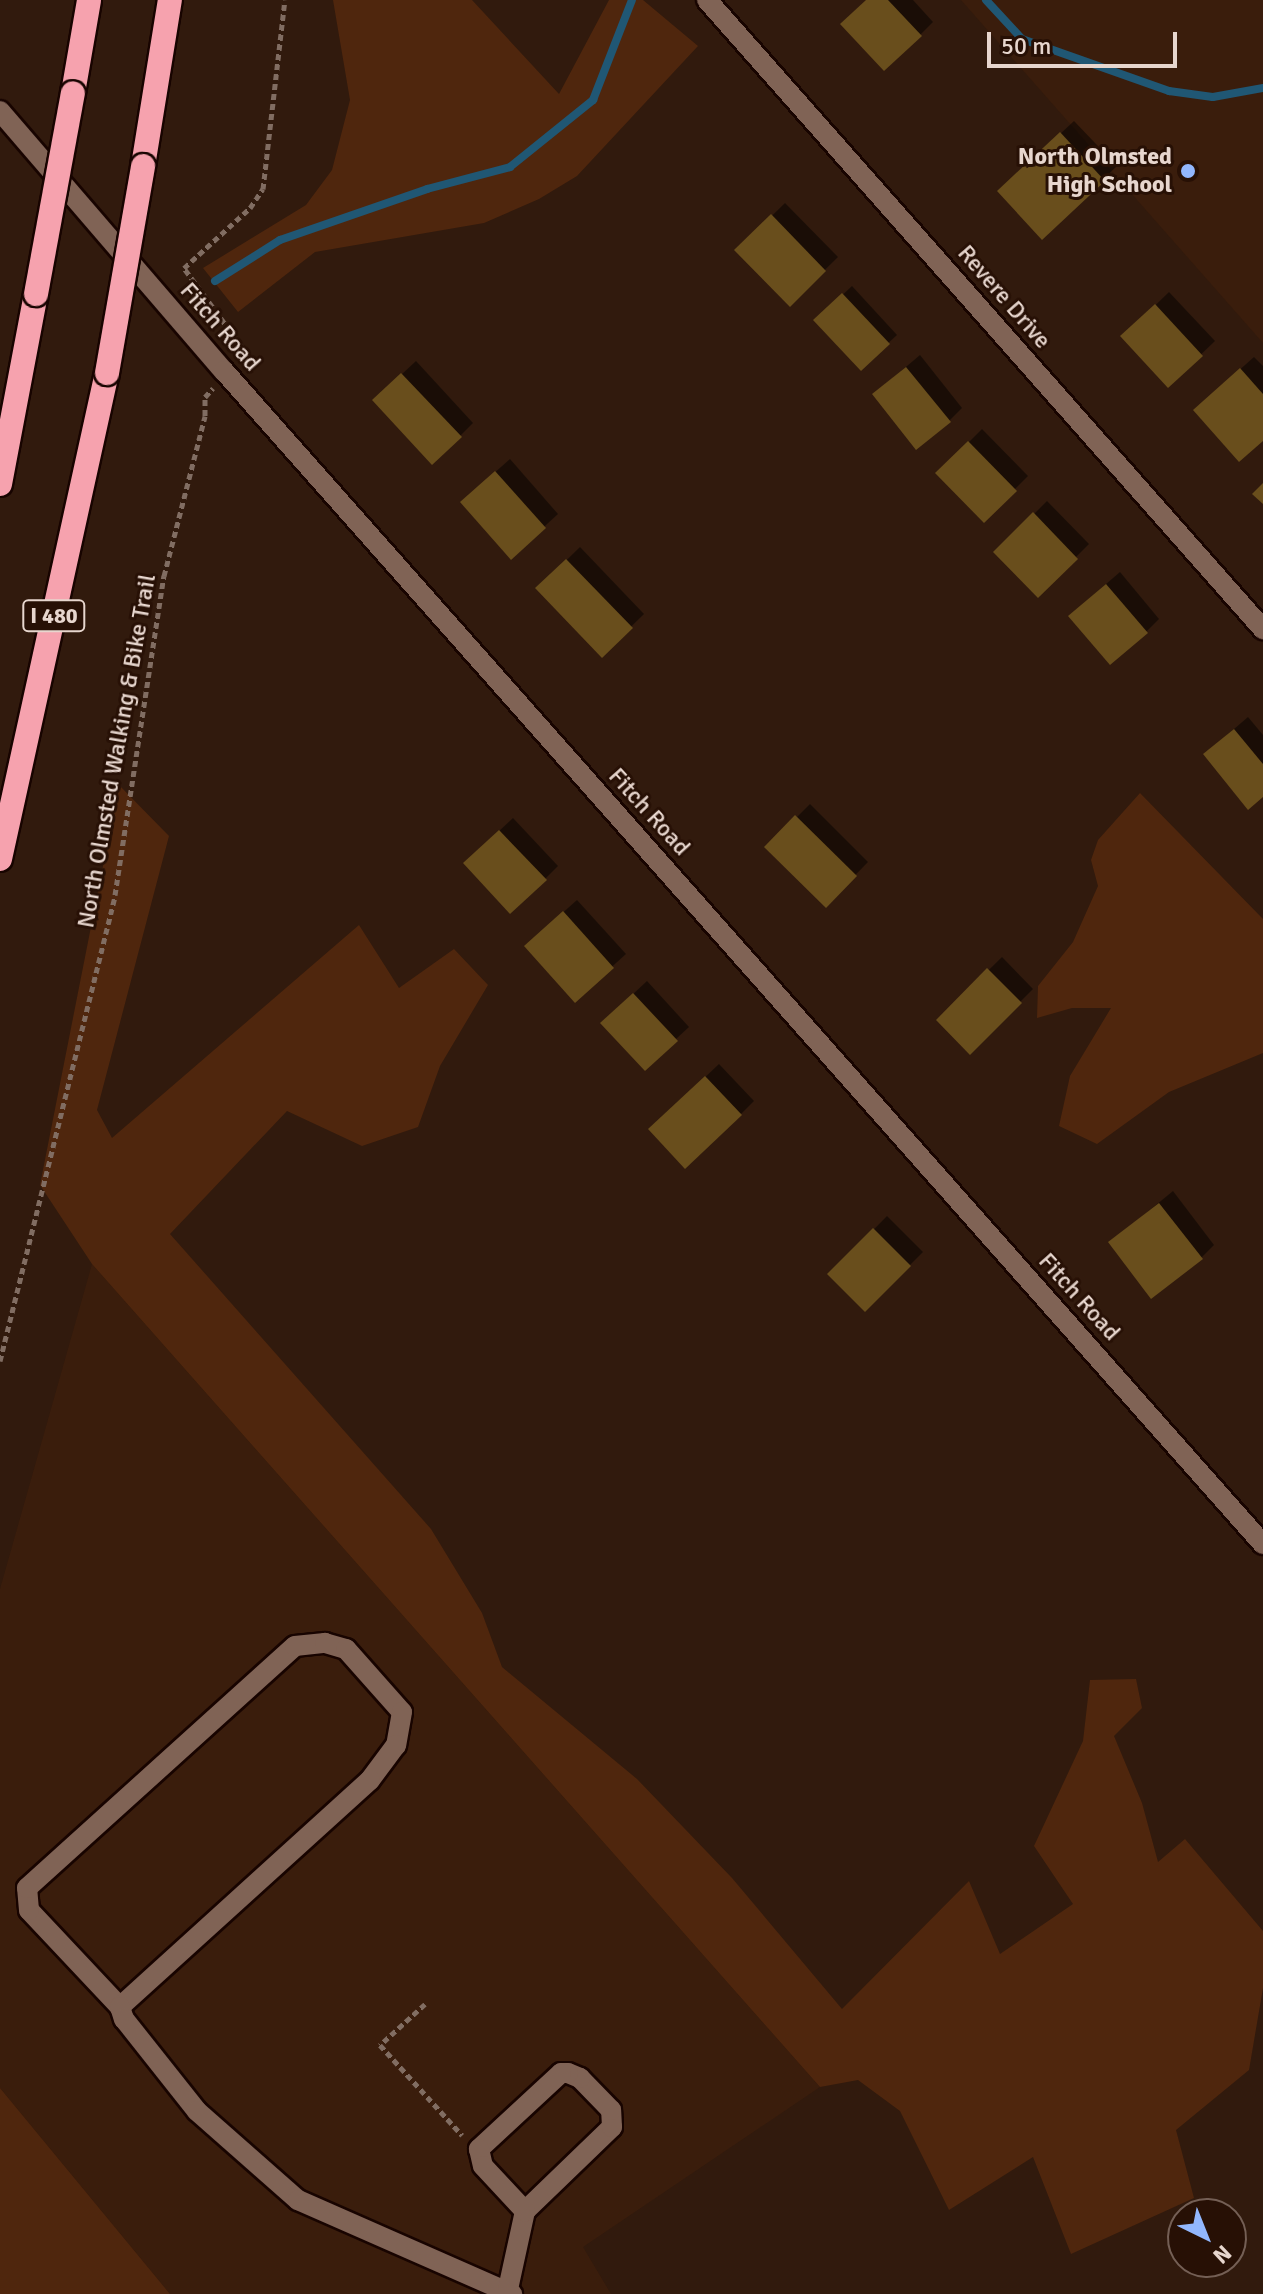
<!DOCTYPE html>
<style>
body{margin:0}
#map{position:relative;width:1263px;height:2294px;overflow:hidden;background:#311a0d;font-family:Signika,sans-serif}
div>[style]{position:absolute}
.built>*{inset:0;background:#3a1d0c}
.green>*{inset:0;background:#4f260d}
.shadow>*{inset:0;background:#0007}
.stream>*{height:8px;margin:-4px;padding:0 4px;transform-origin:4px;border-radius:4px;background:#205774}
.building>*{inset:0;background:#694e1c}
.path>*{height:5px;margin-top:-2.5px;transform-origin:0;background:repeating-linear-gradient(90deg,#816d62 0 6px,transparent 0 10px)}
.roads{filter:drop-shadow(2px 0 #180400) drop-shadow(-2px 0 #180400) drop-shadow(0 2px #180400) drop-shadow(0 -2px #180400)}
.minor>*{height:20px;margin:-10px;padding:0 10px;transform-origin:10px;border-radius:10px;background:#806355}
.highway>*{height:24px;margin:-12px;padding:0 12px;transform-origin:12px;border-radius:12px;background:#f6a2ae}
.bridges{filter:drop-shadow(2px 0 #180400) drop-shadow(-2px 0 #180400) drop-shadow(0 2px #180400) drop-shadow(0 -2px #180400)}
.highway-bridge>*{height:24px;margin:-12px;padding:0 12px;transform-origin:12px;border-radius:12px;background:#f6a2ae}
.dots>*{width:22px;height:22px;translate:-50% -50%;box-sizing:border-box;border:4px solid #271005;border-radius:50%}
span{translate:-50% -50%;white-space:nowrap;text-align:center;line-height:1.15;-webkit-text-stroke:6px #271005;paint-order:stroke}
.shield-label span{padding:2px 6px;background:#271005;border:2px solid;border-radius:6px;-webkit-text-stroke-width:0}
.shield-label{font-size:22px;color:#e7d6ce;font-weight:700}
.poi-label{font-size:24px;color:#e7d6ce;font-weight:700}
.right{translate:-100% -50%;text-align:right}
.street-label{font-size:24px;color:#e7d6ce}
.north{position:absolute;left:1167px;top:2198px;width:80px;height:80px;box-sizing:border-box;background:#271005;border:2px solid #745f55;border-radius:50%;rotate:137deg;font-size:22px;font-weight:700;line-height:32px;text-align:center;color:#e7d6ce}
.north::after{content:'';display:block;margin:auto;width:28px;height:36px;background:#92b7fd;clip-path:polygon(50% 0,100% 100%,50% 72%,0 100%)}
.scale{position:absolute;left:987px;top:32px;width:190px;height:36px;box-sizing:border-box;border:4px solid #e7d6ce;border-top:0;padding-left:10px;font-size:24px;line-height:28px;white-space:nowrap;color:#e7d6ce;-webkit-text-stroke:6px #271005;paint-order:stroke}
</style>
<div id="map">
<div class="built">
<div style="clip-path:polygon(961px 0,1263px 0,1263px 343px)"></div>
<div style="clip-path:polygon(92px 1264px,820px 2087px,583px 2247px,611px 2294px,170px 2294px,0 2088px,0 1589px)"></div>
</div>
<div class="green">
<div style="clip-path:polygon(333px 0,472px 0,559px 94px,609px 0,643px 0,698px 46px,577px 176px,539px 199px,484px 223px,315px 252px,238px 312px,203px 268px,306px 205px,332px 170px,350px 100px)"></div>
<div style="clip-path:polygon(119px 785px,169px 836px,97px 1110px,112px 1138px,359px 925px,399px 988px,454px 949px,488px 985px,440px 1066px,418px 1127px,362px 1146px,287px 1111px,170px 1234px,431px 1529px,482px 1613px,502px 1667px,637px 1779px,732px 1878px,842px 2009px,969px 1881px,1000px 1954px,1073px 1904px,1034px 1846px,1083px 1741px,1090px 1680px,1136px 1679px,1142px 1708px,1114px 1736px,1142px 1803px,1158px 1862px,1185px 1839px,1263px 1931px,1263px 1988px,1249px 2070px,1176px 2130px,1194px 2198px,1071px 2254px,1033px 2157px,949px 2210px,900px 2111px,858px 2080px,820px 2087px,92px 1264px,40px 1185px)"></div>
<div style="clip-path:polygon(1140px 793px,1263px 919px,1263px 1053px,1169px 1092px,1097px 1144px,1059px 1126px,1070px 1076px,1111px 1008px,1072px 1008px,1037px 1018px,1038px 986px,1073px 942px,1098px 886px,1091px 860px,1098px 840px)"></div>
<div style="clip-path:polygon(0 2088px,170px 2294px,0 2294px)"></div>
</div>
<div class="shadow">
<div style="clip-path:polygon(868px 0,913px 0,933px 22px,920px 35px)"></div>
<div style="clip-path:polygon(1074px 121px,1117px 166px,1042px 237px,1012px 179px)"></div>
<div style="clip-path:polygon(785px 203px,838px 257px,790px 304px,737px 250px)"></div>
<div style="clip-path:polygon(852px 286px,897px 335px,861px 368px,816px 320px)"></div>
<div style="clip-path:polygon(1169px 292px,1215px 341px,1169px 385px,1136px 324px)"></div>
<div style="clip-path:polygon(920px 355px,962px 408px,949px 421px,874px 394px)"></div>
<div style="clip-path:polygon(1254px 357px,1263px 366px,1263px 438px,1209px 397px)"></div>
<div style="clip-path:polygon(416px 361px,473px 423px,460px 436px,387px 388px)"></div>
<div style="clip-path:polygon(982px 429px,1028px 476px,984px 520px,938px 473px)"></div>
<div style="clip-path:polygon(510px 459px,558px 514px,511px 557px,475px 490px)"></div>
<div style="clip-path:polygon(1047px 501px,1089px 544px,1038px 595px,996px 552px)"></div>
<div style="clip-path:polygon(580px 547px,644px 614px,602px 655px,538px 588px)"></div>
<div style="clip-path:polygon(1120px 572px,1159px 619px,1146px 632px,1084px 603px)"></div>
<div style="clip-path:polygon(1248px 717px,1263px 735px,1263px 795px,1205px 754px)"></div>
<div style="clip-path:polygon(810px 804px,868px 862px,826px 905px,767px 847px)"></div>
<div style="clip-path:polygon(513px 818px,558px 866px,545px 879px,479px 850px)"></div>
<div style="clip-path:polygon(577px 900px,626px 954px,575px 1000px,540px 933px)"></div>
<div style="clip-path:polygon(1002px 957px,1033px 989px,970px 1052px,938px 1020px)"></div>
<div style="clip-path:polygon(647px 981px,689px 1027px,676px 1039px,616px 1010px)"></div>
<div style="clip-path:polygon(719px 1064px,754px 1101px,741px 1114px,664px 1116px)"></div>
<div style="clip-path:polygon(1173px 1191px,1214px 1245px,1201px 1258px,1111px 1242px)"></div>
<div style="clip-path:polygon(887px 1216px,923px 1252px,865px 1310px,830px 1274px)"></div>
</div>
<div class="stream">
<div style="left:986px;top:0;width:53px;rotate:47.3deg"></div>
<div style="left:1022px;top:39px;width:156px;rotate:19.5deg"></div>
<div style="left:1169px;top:91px;width:44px;rotate:7.8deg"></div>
<div style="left:1213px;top:97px;width:51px;rotate:-10.2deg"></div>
<div style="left:215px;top:281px;width:77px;rotate:-32.2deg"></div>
<div style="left:280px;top:240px;width:156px;rotate:-19.1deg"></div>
<div style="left:427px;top:189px;width:86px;rotate:-14.8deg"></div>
<div style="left:510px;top:167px;width:107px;rotate:-38.9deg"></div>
<div style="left:593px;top:100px;width:107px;rotate:-68.7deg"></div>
</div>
<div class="building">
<div style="clip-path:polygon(866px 0,888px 0,922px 36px,884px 71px,840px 24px)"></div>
<div style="clip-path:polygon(1060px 132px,1105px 181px,1042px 240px,997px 191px)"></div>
<div style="clip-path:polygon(771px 214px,826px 271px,790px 307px,734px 250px)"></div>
<div style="clip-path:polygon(842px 293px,890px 344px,861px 371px,813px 320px)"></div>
<div style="clip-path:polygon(1155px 304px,1203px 356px,1168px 388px,1120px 336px)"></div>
<div style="clip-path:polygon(906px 367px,951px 422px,916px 450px,872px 394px)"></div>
<div style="clip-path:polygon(1240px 368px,1263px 394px,1263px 441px,1239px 462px,1193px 410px)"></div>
<div style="clip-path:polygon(401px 373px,462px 437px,432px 465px,372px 400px)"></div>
<div style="clip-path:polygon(968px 441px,1017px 491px,984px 523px,935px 473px)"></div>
<div style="clip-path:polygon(495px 471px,546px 528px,511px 560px,460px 502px)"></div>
<div style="clip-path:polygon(1263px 483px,1263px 504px,1252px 494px)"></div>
<div style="clip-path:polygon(1033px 512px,1078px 559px,1038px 598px,993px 552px)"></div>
<div style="clip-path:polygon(566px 559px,633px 628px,602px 658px,535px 588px)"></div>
<div style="clip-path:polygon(1106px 584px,1148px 633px,1110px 665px,1068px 616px)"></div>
<div style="clip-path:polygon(1234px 729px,1263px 764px,1263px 797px,1248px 810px,1203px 754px)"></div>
<div style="clip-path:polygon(795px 815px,857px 876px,826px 908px,764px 847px)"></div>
<div style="clip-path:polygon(499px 830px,547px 880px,510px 914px,463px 863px)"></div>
<div style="clip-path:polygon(563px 911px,614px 968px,575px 1003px,524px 946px)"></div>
<div style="clip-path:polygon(987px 968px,1022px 1003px,970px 1055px,936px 1020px)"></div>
<div style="clip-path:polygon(633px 993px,678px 1041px,645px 1071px,600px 1023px)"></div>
<div style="clip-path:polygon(705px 1076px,742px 1115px,685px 1169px,648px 1129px)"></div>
<div style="clip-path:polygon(1159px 1203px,1203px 1259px,1151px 1299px,1108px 1242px)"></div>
<div style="clip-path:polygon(873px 1228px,911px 1266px,865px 1312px,827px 1274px)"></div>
</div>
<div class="path">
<div style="left:235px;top:353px;width:9px;rotate:-41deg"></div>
<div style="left:242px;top:347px;width:98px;rotate:-126.3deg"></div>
<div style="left:184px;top:268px;width:89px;rotate:-42.3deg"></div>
<div style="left:250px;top:208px;width:23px;rotate:-56deg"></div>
<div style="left:263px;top:189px;width:190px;rotate:-83.4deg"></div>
<div style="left:0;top:1361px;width:480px;rotate:-76.1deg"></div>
<div style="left:115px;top:895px;width:323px;rotate:-81.3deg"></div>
<div style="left:164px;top:576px;width:165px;rotate:-75.6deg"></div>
<div style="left:205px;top:416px;width:19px;rotate:-90deg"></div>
<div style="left:205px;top:397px;width:12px;rotate:-48deg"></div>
<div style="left:425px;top:2004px;width:61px;rotate:137.7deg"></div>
<div style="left:380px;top:2045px;width:122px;rotate:47.7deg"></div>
</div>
<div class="roads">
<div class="minor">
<div style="left:707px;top:0;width:840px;rotate:48.53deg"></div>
<div style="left:0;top:111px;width:343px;rotate:49.3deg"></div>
<div style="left:224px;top:371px;width:1567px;rotate:48.47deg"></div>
<div style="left:120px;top:2007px;width:133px;rotate:-133.2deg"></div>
<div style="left:29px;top:1910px;width:22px;rotate:-95deg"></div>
<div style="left:27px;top:1888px;width:361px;rotate:-42.1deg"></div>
<div style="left:295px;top:1646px;width:30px;rotate:-6deg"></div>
<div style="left:325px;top:1643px;width:22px;rotate:16deg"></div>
<div style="left:346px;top:1649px;width:84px;rotate:48.4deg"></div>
<div style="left:402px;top:1712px;width:34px;rotate:100deg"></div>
<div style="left:396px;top:1745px;width:44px;rotate:126.6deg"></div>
<div style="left:370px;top:1780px;width:338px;rotate:137.8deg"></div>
<div style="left:120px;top:2007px;width:13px;rotate:72deg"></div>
<div style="left:124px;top:2019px;width:117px;rotate:51.6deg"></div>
<div style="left:197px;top:2111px;width:135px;rotate:41.4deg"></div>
<div style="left:298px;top:2200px;width:234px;rotate:23.7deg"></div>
<div style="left:508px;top:2289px;width:80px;rotate:-77.7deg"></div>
<div style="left:525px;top:2211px;width:121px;rotate:-44deg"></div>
<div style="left:612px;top:2127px;width:17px;rotate:-93deg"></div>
<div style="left:611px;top:2110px;width:45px;rotate:-134.1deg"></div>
<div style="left:580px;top:2078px;width:13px;rotate:-157deg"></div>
<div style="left:568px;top:2073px;width:7px;rotate:180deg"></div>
<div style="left:561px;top:2073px;width:112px;rotate:137.2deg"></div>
<div style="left:479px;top:2149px;width:17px;rotate:77deg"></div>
<div style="left:483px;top:2166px;width:62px;rotate:47deg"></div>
</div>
<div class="highway">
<div style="left:73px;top:93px;width:94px;rotate:-80.2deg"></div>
<div style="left:143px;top:166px;width:168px;rotate:-80.8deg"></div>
<div style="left:0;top:484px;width:193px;rotate:-79.3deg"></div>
<div style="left:0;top:859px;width:498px;rotate:-77.6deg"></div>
</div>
</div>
<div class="bridges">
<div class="highway-bridge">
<div style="left:36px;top:294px;width:204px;rotate:-79.6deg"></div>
<div style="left:107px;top:373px;width:210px;rotate:-80.1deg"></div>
</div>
</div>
<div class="dots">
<div style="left:1188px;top:171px;background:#92b7fd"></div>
</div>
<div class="shield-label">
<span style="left:54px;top:616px">I 480</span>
</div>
<div class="poi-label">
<span class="right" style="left:1172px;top:171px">North Olmsted<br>High School</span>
</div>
<div class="street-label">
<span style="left:1004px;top:297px;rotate:49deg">Revere Drive</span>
<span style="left:220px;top:327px;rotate:49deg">Fitch Road</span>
<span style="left:117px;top:751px;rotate:-80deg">North Olmsted Walking &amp; Bike Trail</span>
<span style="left:649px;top:812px;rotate:48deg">Fitch Road</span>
<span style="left:1079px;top:1297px;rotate:48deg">Fitch Road</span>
</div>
<div class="north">N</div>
<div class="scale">50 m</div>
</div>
